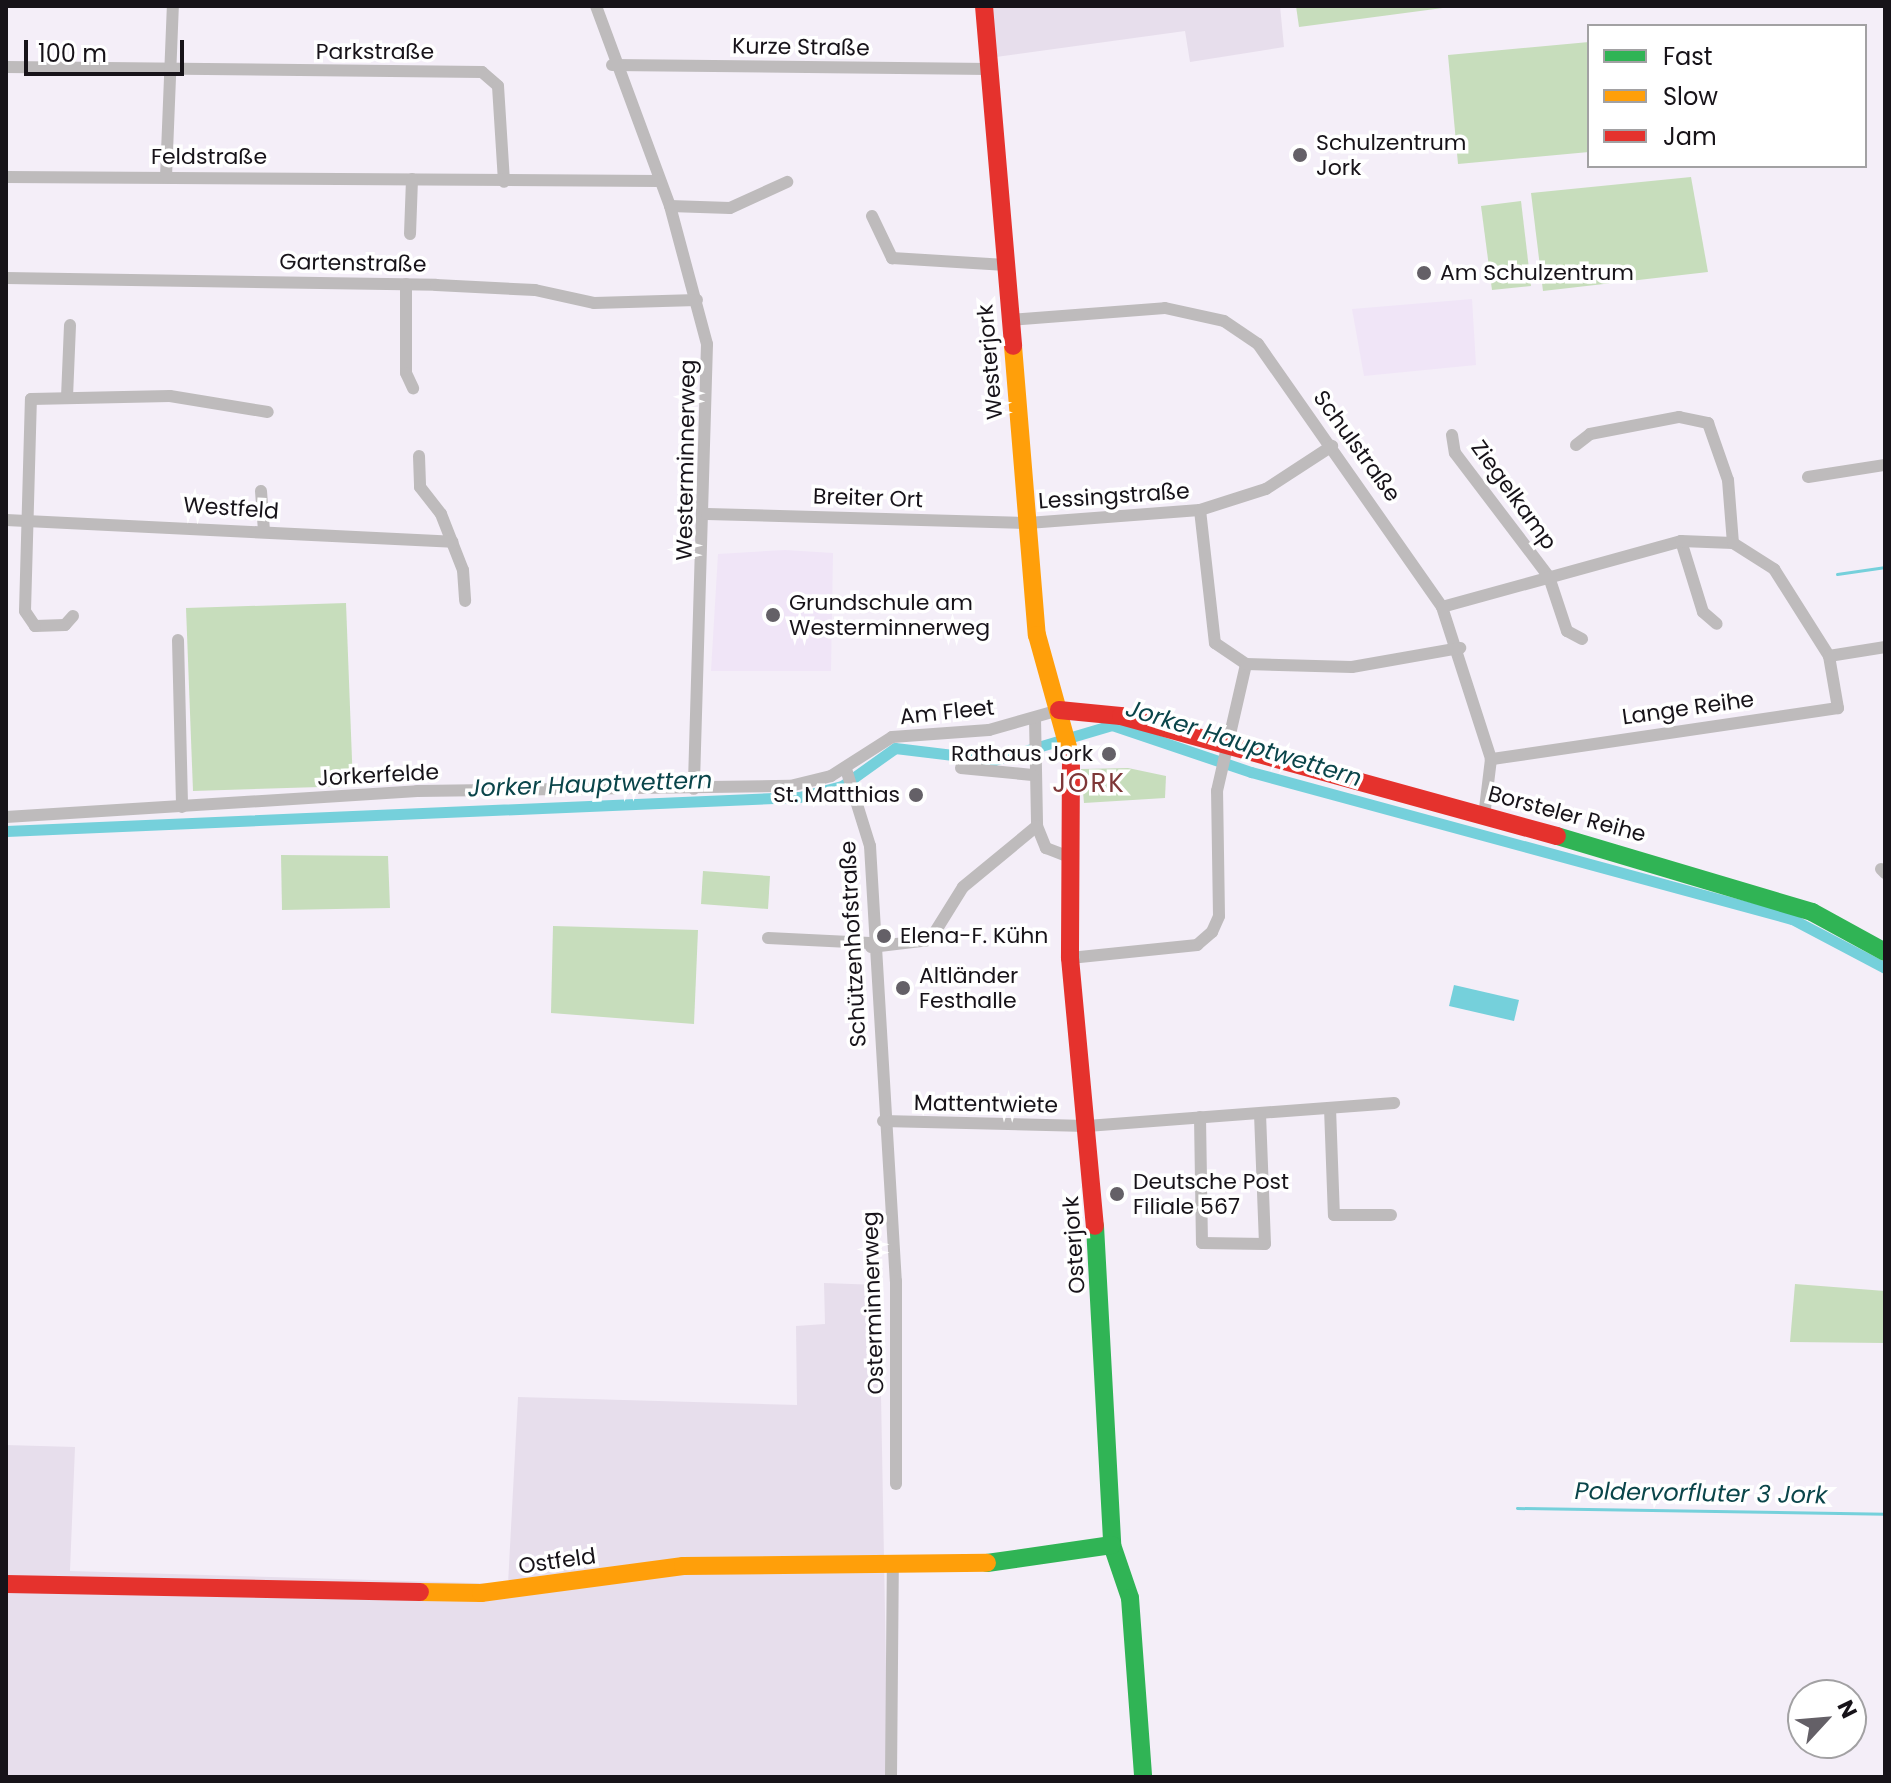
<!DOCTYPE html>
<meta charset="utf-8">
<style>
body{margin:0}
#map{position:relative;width:1891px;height:1783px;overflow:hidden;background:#f4eef8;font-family:Poppins,sans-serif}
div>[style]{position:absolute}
.commercial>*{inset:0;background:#e7deec}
.built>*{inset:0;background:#f0e5f7}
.green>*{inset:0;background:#c7ddbc}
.water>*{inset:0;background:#75d0db}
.stream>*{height:3px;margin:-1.5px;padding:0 1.5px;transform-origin:1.5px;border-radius:1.5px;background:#75d0db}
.canal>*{height:11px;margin:-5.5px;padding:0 5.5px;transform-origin:5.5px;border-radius:5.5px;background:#75d0db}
.street>*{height:12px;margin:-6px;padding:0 6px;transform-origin:6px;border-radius:6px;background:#bebbbc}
.fast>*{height:18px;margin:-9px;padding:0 9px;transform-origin:9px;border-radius:9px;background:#30b455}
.slow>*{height:18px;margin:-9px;padding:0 9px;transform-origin:9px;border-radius:9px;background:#ff9f0a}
.jam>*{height:18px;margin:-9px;padding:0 9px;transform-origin:9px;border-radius:9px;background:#e5322d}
.dots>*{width:22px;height:22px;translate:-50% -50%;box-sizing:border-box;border:4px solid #fff;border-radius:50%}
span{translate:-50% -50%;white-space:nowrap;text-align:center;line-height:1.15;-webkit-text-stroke:7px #fff;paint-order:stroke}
.street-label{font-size:22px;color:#171319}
.poi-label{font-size:22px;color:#171319}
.left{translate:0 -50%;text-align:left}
.right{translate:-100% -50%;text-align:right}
.water-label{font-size:24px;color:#0a454a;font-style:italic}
.quarter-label{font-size:26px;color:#7f3738;letter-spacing:2px}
.frame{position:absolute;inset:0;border:8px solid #171319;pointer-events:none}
.legend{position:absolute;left:1587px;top:24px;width:280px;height:144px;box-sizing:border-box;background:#fff;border:2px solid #a2a1a3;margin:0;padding:10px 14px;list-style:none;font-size:24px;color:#171319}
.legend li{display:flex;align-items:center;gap:16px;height:40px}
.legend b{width:40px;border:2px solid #a2a1a3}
.north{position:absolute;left:1787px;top:1679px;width:80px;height:80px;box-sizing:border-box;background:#fff;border:2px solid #a2a1a3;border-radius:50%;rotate:64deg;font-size:22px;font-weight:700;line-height:32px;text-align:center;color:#171319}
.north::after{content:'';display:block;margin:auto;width:28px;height:36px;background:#646067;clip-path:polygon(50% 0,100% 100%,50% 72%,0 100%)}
.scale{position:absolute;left:24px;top:40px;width:160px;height:36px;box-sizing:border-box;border:4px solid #171319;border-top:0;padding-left:10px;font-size:24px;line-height:28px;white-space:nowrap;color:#171319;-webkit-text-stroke:6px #fff;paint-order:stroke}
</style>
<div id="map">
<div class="commercial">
<div style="clip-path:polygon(992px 6px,1280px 6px,1284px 47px,1190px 62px,1185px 31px,996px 57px)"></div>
<div style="clip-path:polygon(824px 1283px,879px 1285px,888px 1777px,6px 1777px,6px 1445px,75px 1447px,70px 1571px,508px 1584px,518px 1397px,797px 1405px,796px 1326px,825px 1324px)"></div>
</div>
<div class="built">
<div style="clip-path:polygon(1472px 299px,1476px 365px,1364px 376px,1352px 309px)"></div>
<div style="clip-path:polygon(785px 550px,833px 553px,831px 671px,711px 671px,718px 554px)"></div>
</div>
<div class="green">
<div style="clip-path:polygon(1296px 6px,1458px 6px,1299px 27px)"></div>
<div style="clip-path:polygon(1589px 42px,1589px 152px,1458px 164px,1448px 55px)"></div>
<div style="clip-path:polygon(1691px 177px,1708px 272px,1543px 291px,1531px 193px)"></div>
<div style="clip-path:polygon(1521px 201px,1531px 286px,1492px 290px,1481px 206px)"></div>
<div style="clip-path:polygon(346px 603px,353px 786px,193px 791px,186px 608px)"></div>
<div style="clip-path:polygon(1128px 768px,1166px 776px,1165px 798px,1084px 803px,1081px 769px)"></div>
<div style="clip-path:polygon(281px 855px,388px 856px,390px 908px,282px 910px)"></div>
<div style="clip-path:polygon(703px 871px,770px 876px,768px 909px,701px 904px)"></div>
<div style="clip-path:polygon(553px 926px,698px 930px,694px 1024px,551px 1013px)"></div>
<div style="clip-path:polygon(1795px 1284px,1885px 1291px,1885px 1343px,1790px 1342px)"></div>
</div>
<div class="water">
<div style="clip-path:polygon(1454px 985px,1519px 1000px,1514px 1021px,1449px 1006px)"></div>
</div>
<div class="stream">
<div style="left:1837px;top:574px;width:49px;rotate:-8.3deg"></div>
<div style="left:1517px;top:1508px;width:368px;rotate:0.9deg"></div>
</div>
<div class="canal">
<div style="left:6px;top:831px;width:794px;rotate:-2.46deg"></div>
<div style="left:799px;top:797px;width:44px;rotate:-14.3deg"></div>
<div style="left:842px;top:786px;width:65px;rotate:-35.6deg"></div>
<div style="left:895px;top:748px;width:100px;rotate:6.9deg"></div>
<div style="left:994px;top:760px;width:123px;rotate:-16.5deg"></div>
<div style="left:1112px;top:725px;width:147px;rotate:18.7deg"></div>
<div style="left:1251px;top:772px;width:561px;rotate:15.2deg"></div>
<div style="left:1792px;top:919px;width:105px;rotate:27.8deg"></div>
</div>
<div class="street">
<div style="left:596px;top:6px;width:213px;rotate:69.7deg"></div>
<div style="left:670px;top:206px;width:143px;rotate:75deg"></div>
<div style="left:707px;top:344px;width:445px;rotate:91.7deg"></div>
<div style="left:612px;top:65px;width:377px;rotate:0.6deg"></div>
<div style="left:6px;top:67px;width:476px;rotate:0.6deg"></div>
<div style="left:482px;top:72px;width:21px;rotate:41deg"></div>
<div style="left:498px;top:86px;width:96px;rotate:86.4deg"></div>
<div style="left:6px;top:177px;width:653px;rotate:0.35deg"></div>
<div style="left:166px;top:177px;width:171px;rotate:-87.7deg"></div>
<div style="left:670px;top:206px;width:60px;rotate:1.9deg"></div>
<div style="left:730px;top:208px;width:63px;rotate:-24.5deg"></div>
<div style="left:872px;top:216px;width:47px;rotate:64.5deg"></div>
<div style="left:892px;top:258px;width:114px;rotate:3.5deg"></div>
<div style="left:410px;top:234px;width:55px;rotate:-87.9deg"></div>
<div style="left:6px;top:278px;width:430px;rotate:0.9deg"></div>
<div style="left:436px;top:285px;width:99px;rotate:2.9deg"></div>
<div style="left:535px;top:290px;width:60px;rotate:12.4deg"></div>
<div style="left:594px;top:303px;width:103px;rotate:-1.7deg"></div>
<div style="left:406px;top:284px;width:89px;rotate:90deg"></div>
<div style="left:406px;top:373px;width:17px;rotate:65deg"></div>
<div style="left:1010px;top:320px;width:155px;rotate:-4.4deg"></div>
<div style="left:1165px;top:308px;width:60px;rotate:12.4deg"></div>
<div style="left:1224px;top:321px;width:41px;rotate:34.1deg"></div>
<div style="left:1258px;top:344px;width:321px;rotate:55deg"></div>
<div style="left:1442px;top:607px;width:160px;rotate:72.1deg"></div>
<div style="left:1491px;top:759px;width:58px;rotate:96.9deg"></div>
<div style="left:67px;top:397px;width:72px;rotate:-87.6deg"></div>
<div style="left:1452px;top:435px;width:18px;rotate:81deg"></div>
<div style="left:1455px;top:453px;width:156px;rotate:52.8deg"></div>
<div style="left:1549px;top:577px;width:57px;rotate:71.6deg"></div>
<div style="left:1567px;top:631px;width:17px;rotate:28deg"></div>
<div style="left:1576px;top:445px;width:18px;rotate:-38deg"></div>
<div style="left:1590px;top:434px;width:91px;rotate:-10.8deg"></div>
<div style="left:1679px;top:417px;width:30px;rotate:12deg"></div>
<div style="left:1708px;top:423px;width:60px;rotate:70.7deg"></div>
<div style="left:1728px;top:480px;width:63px;rotate:85.5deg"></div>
<div style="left:419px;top:456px;width:31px;rotate:88deg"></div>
<div style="left:420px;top:487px;width:34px;rotate:52deg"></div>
<div style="left:441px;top:514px;width:60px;rotate:68.6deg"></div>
<div style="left:463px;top:570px;width:31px;rotate:86deg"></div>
<div style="left:1808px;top:477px;width:78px;rotate:-8.9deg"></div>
<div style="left:261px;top:491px;width:40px;rotate:85.7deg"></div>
<div style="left:1200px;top:510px;width:134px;rotate:83.6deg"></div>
<div style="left:1215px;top:643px;width:37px;rotate:34deg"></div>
<div style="left:707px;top:514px;width:321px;rotate:1.6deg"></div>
<div style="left:1028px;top:523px;width:172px;rotate:-4.3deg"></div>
<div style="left:1200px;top:510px;width:69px;rotate:-17.7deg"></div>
<div style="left:1266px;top:489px;width:79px;rotate:-33.1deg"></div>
<div style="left:6px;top:520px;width:447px;rotate:2.8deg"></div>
<div style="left:1681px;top:541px;width:74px;rotate:72.8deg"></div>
<div style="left:1703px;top:612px;width:18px;rotate:41deg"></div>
<div style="left:1442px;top:607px;width:248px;rotate:-15.4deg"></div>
<div style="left:1681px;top:541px;width:52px;rotate:2.2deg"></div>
<div style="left:1733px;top:543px;width:49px;rotate:32.4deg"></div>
<div style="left:1774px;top:569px;width:103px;rotate:57.7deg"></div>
<div style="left:1829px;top:656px;width:53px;rotate:80.2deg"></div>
<div style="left:1838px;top:708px;width:351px;rotate:171.6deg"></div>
<div style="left:73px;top:616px;width:12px;rotate:132deg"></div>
<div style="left:65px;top:625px;width:30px;rotate:178deg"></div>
<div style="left:35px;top:626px;width:18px;rotate:-124deg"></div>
<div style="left:25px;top:611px;width:212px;rotate:-88.4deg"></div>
<div style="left:31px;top:399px;width:139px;rotate:-1.2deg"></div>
<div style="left:170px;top:396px;width:99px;rotate:9.3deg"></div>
<div style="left:178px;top:640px;width:167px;rotate:88.6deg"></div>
<div style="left:1829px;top:656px;width:57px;rotate:-9.1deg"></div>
<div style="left:1035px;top:718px;width:108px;rotate:88.9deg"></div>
<div style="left:1037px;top:826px;width:24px;rotate:68deg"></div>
<div style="left:1046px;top:848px;width:22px;rotate:21deg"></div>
<div style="left:961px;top:768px;width:72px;rotate:5.6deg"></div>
<div style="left:846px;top:769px;width:81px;rotate:72.7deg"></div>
<div style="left:870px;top:846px;width:436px;rotate:86.6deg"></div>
<div style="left:896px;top:1281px;width:203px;rotate:90deg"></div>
<div style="left:6px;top:817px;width:412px;rotate:-3.6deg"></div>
<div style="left:417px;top:791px;width:373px;rotate:-0.8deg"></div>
<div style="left:790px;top:786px;width:42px;rotate:-13.7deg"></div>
<div style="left:831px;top:776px;width:72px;rotate:-32.6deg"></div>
<div style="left:892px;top:737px;width:97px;rotate:-4.1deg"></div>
<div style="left:989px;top:730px;width:73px;rotate:-15.9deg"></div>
<div style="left:1881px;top:869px;width:6px;rotate:45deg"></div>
<div style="left:768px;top:938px;width:102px;rotate:2.8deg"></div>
<div style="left:871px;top:947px;width:59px;rotate:-6.8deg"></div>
<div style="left:930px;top:940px;width:62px;rotate:-58.1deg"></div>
<div style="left:963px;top:887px;width:96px;rotate:-39.5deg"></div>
<div style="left:1070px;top:958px;width:128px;rotate:-5.8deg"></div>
<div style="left:1197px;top:945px;width:20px;rotate:-41deg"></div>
<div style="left:1212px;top:932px;width:17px;rotate:-66deg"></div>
<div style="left:1219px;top:916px;width:125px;rotate:-90.9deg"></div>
<div style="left:1217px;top:791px;width:130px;rotate:-77.1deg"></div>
<div style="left:1246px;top:664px;width:106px;rotate:1.6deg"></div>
<div style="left:1352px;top:667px;width:110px;rotate:-10deg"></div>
<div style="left:1330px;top:1108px;width:107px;rotate:87.9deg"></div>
<div style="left:1334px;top:1215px;width:57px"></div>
<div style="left:1200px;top:1117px;width:126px;rotate:89.1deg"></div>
<div style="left:1202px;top:1243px;width:63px;rotate:0.9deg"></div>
<div style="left:1265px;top:1244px;width:130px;rotate:-92.2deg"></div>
<div style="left:883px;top:1121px;width:204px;rotate:1.4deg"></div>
<div style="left:1087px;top:1126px;width:308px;rotate:-4.3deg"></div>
<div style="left:891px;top:1777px;width:210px;rotate:-89.5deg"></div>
</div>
<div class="fast">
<div style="left:1557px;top:836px;width:266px;rotate:16.6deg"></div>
<div style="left:1812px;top:912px;width:83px;rotate:28.7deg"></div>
<div style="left:1095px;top:1226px;width:319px;rotate:86.9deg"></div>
<div style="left:1112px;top:1545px;width:56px;rotate:71.2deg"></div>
<div style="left:1130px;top:1598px;width:179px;rotate:85.8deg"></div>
<div style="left:987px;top:1563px;width:126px;rotate:-8.2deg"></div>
</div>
<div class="slow">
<div style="left:1013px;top:346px;width:290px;rotate:85.3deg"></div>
<div style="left:1037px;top:635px;width:128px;rotate:74.5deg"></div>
<div style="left:420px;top:1592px;width:61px;rotate:0.9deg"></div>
<div style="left:481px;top:1593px;width:204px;rotate:-7.6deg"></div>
<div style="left:683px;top:1566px;width:304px;rotate:-0.6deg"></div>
</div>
<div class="jam">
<div style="left:984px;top:6px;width:341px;rotate:85.1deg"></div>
<div style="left:1059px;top:710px;width:62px;rotate:5.5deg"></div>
<div style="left:1121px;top:716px;width:452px;rotate:15.4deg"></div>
<div style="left:1071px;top:758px;width:200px;rotate:90.3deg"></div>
<div style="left:1070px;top:958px;width:269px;rotate:84.7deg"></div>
<div style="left:6px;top:1584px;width:414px;rotate:1.1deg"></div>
</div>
<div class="dots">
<div style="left:1300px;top:155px;background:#646067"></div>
<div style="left:1424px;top:273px;background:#646067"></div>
<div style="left:773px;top:615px;background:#646067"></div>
<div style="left:1109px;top:754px;background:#646067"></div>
<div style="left:916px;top:795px;background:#646067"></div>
<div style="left:884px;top:936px;background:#646067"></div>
<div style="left:903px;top:988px;background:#646067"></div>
<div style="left:1117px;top:1194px;background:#646067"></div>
</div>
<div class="street-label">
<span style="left:801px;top:47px;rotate:1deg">Kurze Straße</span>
<span style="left:375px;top:52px">Parkstraße</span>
<span style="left:209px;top:157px">Feldstraße</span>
<span style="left:353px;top:263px;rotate:1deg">Gartenstraße</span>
<span style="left:990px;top:362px;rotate:-95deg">Westerjork</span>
<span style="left:1357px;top:446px;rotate:54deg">Schulstraße</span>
<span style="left:686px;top:460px;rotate:-89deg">Westerminnerweg</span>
<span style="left:1514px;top:495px;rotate:54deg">Ziegelkamp</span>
<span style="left:1114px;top:496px;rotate:-4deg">Lessingstraße</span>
<span style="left:868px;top:498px;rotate:2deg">Breiter Ort</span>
<span style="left:231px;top:508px;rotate:4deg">Westfeld</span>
<span style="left:1688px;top:708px;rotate:-8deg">Lange Reihe</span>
<span style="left:947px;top:712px;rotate:-6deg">Am Fleet</span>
<span style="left:378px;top:775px;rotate:-3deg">Jorkerfelde</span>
<span style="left:1567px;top:814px;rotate:15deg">Borsteler Reihe</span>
<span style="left:853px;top:944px;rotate:-93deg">Schützenhofstraße</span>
<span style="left:986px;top:1104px;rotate:1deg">Mattentwiete</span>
<span style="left:1074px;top:1245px;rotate:-94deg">Osterjork</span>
<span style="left:873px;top:1303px;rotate:-92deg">Osterminnerweg</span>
<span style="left:557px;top:1561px;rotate:-8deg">Ostfeld</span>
</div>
<div class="poi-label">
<span class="left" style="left:1316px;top:155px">Schulzentrum<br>Jork</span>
<span class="left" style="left:1440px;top:273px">Am Schulzentrum</span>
<span class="left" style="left:789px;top:615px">Grundschule am<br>Westerminnerweg</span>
<span class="right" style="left:1093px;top:754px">Rathaus Jork</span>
<span class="right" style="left:900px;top:795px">St. Matthias</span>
<span class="left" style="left:900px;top:936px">Elena-F. Kühn</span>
<span class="left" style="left:919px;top:988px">Altländer<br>Festhalle</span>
<span class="left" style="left:1133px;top:1194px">Deutsche Post<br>Filiale 567</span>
</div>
<div class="water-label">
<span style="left:1244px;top:743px;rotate:17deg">Jorker Hauptwettern</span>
<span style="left:590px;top:784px;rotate:-2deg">Jorker Hauptwettern</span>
<span style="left:1701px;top:1493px;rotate:1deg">Poldervorfluter 3 Jork</span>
</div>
<div class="quarter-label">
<span style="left:1089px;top:784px">JORK</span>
</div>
<div class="frame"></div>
<ul class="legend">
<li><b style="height:10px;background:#30b455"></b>Fast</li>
<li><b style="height:10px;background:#ff9f0a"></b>Slow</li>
<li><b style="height:10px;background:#e5322d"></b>Jam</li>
</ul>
<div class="north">N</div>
<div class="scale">100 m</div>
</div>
